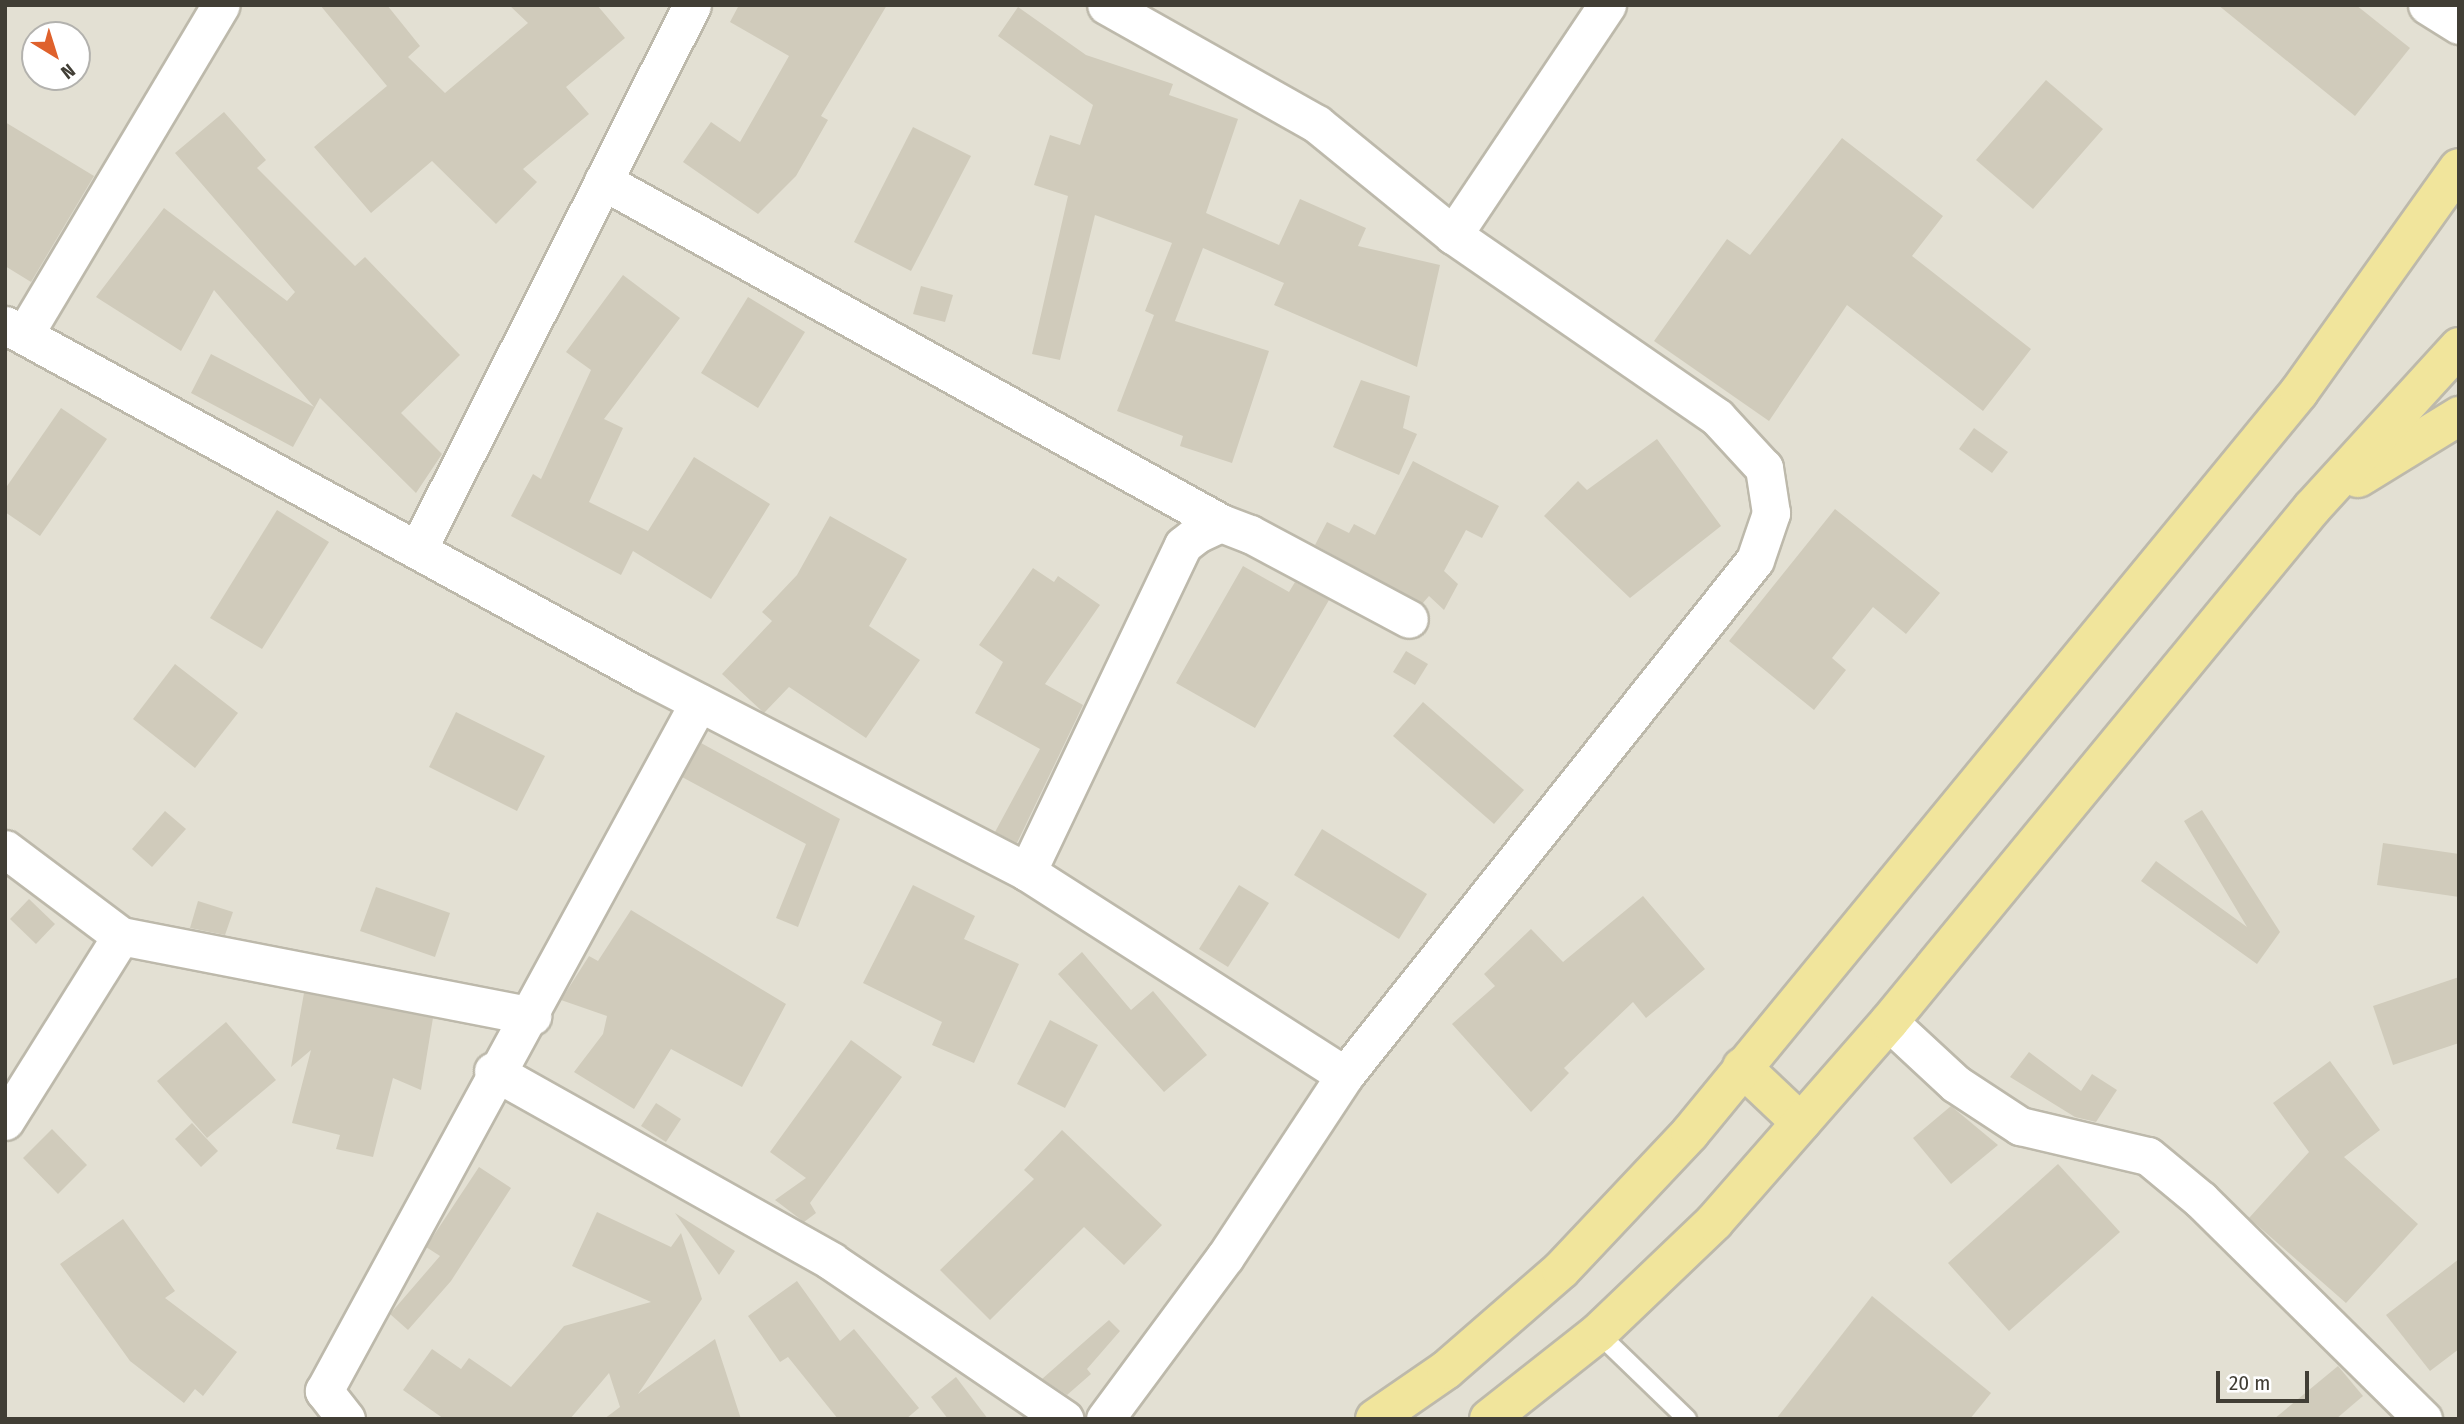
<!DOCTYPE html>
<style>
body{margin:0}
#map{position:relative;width:2464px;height:1424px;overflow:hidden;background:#f0eee4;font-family:"Fira Sans Condensed",sans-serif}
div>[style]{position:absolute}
.residential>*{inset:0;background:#e3e0d3}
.building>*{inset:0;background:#d0cbbb}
.roads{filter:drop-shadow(2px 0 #bdb9ab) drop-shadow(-2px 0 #bdb9ab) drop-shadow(0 2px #bdb9ab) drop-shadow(0 -2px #bdb9ab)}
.service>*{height:18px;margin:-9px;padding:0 9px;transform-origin:9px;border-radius:9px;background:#fff}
.minor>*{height:37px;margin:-18.5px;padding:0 18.5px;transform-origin:18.5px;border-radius:18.5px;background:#fff}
.primary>*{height:38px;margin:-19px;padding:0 19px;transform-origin:19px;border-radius:19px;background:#f1e59c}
span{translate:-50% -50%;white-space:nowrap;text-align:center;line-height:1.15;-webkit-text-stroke:5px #fff;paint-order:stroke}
.frame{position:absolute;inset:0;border:7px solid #413e35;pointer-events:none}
.north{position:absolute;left:21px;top:21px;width:70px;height:70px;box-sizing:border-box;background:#fff;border:2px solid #b3b2ae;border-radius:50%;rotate:142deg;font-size:19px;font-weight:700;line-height:28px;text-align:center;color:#413e35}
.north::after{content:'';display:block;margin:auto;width:24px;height:32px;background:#df612c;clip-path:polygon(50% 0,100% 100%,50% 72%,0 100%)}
.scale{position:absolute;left:2216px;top:1371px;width:93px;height:32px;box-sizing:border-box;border:4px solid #413e35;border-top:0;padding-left:9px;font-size:21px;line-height:24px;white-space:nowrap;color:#413e35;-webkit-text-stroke:5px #fff;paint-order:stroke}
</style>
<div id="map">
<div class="residential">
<div style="clip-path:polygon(evenodd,5px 5px,2459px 5px,2459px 1419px,5px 1419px,5px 5px,35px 35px,77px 35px,77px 77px,35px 77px,35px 35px)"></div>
</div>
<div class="building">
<div style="clip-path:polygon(320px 5px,387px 5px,420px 46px,408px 57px,445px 93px,528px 23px,509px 5px,597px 5px,625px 38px,566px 87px,589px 114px,523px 169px,537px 182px,496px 224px,432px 161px,371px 213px,314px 147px,387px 86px)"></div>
<div style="clip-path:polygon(739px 5px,887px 5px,821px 116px,828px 120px,796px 176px,758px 214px,683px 162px,711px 122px,740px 142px,789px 56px,730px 22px)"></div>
<div style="clip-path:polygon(2218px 5px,2356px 5px,2410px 48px,2355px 116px)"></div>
<div style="clip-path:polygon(1018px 7px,1086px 55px,1173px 84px,1169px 95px,1238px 119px,1206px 213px,1279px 245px,1300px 199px,1366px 228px,1358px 246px,1440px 265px,1417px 367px,1274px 305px,1284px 283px,1203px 248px,1175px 321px,1269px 351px,1232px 463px,1180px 446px,1183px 436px,1117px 411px,1154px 315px,1145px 311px,1172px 243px,1095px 215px,1060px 360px,1032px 354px,1068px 196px,1034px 185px,1050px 135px,1080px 145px,1093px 105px,998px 36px)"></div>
<div style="clip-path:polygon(2046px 80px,2103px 129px,2033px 209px,1976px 160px)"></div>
<div style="clip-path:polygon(224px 112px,266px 160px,257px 168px,355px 266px,365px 257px,460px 355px,401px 413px,442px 454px,416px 493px,320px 398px,293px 447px,191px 393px,211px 354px,314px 407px,214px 290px,181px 351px,96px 297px,164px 208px,287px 301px,295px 292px,175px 153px)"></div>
<div style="clip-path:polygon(5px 122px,94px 176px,31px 282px,5px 266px)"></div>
<div style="clip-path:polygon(913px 127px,971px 156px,911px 271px,854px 242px)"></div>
<div style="clip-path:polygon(1842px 138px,1943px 216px,1912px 256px,2031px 349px,1983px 411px,1847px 305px,1769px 421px,1654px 341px,1727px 239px,1750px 255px)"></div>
<div style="clip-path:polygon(623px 275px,680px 318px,604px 419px,623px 428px,589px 502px,648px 531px,694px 457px,770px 504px,711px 599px,633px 551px,621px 575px,511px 516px,533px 474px,541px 479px,591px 370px,566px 352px)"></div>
<div style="clip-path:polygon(921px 286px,953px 295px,945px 322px,913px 314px)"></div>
<div style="clip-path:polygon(748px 297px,805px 332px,758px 408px,701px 373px)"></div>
<div style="clip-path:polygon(1361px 380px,1410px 396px,1403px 428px,1417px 434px,1399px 475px,1333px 447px)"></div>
<div style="clip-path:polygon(61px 408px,107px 439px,40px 536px,5px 512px,5px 489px)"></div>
<div style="clip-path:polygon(1974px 428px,2008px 452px,1992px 473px,1959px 449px)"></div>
<div style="clip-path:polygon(1657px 439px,1721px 526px,1630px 598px,1544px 516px,1578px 481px,1587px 490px)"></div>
<div style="clip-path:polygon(1413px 461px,1499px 506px,1482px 538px,1466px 530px,1444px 571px,1458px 584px,1444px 610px,1429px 596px,1422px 604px,1315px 545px,1327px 522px,1349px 533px,1354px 524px,1375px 535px)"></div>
<div style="clip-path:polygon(1835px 509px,1940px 593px,1906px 634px,1873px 607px,1832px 658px,1846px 670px,1814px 710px,1729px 641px)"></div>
<div style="clip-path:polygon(277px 510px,329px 542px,262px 649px,210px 618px)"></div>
<div style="clip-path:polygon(830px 516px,907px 559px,869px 626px,920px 660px,866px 738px,789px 687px,764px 713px,722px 674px,772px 621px,762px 612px,797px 575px)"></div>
<div style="clip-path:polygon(1243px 566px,1289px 592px,1295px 582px,1329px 600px,1255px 728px,1176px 683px)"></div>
<div style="clip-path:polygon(1033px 568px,1054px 582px,1058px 576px,1100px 605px,1045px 684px,1083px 705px,1017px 843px,995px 832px,1040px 749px,975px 713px,1003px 662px,979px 645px)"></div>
<div style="clip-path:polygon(1406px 651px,1428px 664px,1415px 685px,1393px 672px)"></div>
<div style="clip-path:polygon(175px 664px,238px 713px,195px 768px,133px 719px)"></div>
<div style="clip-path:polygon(1423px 702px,1524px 790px,1494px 824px,1393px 736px)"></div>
<div style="clip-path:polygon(456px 712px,545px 756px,517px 811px,429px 767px)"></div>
<div style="clip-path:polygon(701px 743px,840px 819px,798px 927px,776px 918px,806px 844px,682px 777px)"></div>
<div style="clip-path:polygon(2202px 810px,2280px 932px,2257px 964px,2141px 881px,2156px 861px,2247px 927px,2184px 821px)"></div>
<div style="clip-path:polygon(165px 811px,186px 829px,152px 867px,132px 849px)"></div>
<div style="clip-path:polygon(1322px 829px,1427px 894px,1399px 939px,1294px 875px)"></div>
<div style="clip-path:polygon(2383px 843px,2459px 854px,2459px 897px,2377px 885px)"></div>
<div style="clip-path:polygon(913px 885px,975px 916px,964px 939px,1019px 964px,974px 1063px,932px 1045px,942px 1022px,863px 983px)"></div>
<div style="clip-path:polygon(1239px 885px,1269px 903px,1228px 967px,1199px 949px)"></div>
<div style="clip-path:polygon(376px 887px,450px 913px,435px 957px,360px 931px)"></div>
<div style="clip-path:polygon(1643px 896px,1705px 969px,1646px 1018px,1633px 1002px,1564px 1068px,1569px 1073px,1531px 1112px,1452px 1024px,1495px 986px,1484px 974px,1531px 929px,1563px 962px)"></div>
<div style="clip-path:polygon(29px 899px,55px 924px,36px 944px,10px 919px)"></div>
<div style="clip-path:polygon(198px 901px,233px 912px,225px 935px,190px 928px)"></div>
<div style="clip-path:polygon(631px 910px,786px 1004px,742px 1087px,671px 1049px,634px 1109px,574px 1072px,603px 1034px,607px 1016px,561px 1000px,589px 956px,598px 961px)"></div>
<div style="clip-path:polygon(1082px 952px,1131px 1010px,1153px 991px,1207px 1055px,1164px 1092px,1058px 974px)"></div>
<div style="clip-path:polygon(2459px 977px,2459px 1043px,2393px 1065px,2373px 1006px)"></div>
<div style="clip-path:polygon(304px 993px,433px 1018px,421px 1090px,393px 1078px,373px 1157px,336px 1149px,340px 1135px,292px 1123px,311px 1050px,291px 1067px)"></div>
<div style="clip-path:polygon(1050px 1020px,1098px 1045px,1065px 1108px,1017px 1084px)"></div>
<div style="clip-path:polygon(226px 1022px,276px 1080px,207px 1138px,157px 1081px)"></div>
<div style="clip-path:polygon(851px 1040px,902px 1077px,810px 1203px,816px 1213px,804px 1222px,775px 1200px,806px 1178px,770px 1152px)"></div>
<div style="clip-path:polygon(2029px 1052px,2081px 1091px,2092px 1074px,2117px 1090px,2096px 1122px,2075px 1117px,2010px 1077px)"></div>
<div style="clip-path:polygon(2330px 1061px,2380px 1130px,2344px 1157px,2418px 1224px,2346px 1303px,2249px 1218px,2309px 1152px,2273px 1103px)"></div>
<div style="clip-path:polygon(656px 1103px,681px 1119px,666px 1142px,641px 1126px)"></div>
<div style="clip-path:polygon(1951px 1106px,1998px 1145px,1951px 1184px,1913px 1138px)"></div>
<div style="clip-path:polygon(192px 1123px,218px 1151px,201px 1167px,175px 1139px)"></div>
<div style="clip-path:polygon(52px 1129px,87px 1165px,58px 1194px,23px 1158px)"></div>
<div style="clip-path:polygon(1062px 1130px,1162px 1225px,1124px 1265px,1084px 1227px,990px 1320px,940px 1270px,1034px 1179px,1024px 1170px)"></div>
<div style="clip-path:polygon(2058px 1164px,2120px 1232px,2009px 1331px,1948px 1263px)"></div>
<div style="clip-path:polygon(479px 1167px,511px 1188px,451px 1281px,408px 1330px,390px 1314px,440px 1256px,426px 1247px)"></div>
<div style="clip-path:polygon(597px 1212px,671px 1247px,681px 1233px,702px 1299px,638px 1394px,715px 1339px,741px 1419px,604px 1419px,620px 1407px,609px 1373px,570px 1419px,444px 1419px,403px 1390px,432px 1349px,461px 1369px,469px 1358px,511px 1387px,564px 1326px,651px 1302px,572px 1266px)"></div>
<div style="clip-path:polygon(675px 1213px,735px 1251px,719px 1275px)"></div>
<div style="clip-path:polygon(123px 1219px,175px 1291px,165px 1298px,237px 1352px,203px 1396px,195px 1389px,184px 1403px,130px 1361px,60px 1264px)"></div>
<div style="clip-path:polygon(2459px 1259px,2459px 1349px,2430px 1371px,2386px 1315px)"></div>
<div style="clip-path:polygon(797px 1281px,840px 1341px,854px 1329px,919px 1408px,906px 1419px,838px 1419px,788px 1357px,780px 1362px,748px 1316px)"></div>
<div style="clip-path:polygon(1872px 1296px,1991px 1393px,1970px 1419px,1776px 1419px)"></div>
<div style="clip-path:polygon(1109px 1320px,1120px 1331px,1087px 1369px,1091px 1374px,1067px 1395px,1042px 1379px)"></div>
<div style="clip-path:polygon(2338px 1366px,2363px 1396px,2336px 1419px,2274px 1419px)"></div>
<div style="clip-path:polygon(956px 1377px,988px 1419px,948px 1419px,931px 1397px)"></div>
</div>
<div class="roads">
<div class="service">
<div style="left:1598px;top:1333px;width:124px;rotate:44deg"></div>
</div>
<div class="minor">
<div style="left:2427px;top:5px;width:38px;rotate:32deg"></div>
<div style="left:603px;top:181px;width:706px;rotate:28.96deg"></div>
<div style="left:1453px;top:235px;width:277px;rotate:-56.2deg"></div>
<div style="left:5px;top:325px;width:730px;rotate:28.64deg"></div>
<div style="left:646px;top:675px;width:429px;rotate:27.3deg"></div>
<div style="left:1027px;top:872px;width:377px;rotate:32.6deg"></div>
<div style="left:24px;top:335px;width:384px;rotate:-59.2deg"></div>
<div style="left:419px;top:547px;width:607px;rotate:-63.27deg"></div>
<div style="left:5px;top:849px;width:145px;rotate:36.9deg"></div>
<div style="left:121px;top:936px;width:419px;rotate:11deg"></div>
<div style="left:1027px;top:872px;width:362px;rotate:-64.5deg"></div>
<div style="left:1183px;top:545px;width:18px;rotate:-38deg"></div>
<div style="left:1197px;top:534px;width:26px;rotate:-25deg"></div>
<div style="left:1221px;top:523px;width:31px;rotate:21deg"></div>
<div style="left:1250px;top:534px;width:180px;rotate:28.1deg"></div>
<div style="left:1889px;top:1022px;width:91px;rotate:42.8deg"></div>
<div style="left:1956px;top:1084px;width:77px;rotate:33.3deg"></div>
<div style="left:2020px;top:1126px;width:131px;rotate:13.2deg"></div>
<div style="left:2148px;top:1156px;width:69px;rotate:39.7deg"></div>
<div style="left:2201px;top:1200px;width:312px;rotate:44.6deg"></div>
<div style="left:493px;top:1071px;width:388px;rotate:29.3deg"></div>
<div style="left:831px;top:1261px;width:282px;rotate:34.1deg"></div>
<div style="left:5px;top:1121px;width:218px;rotate:-57.9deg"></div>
<div style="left:346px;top:1419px;width:36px;rotate:-128deg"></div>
<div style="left:324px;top:1391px;width:784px;rotate:-61.44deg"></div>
<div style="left:1105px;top:1419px;width:202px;rotate:-53.5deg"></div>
<div style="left:1225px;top:1257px;width:218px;rotate:-56.6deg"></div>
<div style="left:1345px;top:1075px;width:658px;rotate:-51.48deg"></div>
<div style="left:1755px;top:560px;width:50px;rotate:-71.2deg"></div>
<div style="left:1771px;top:513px;width:46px;rotate:-98.8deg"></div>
<div style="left:1764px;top:468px;width:69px;rotate:-132.7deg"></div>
<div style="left:1717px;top:417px;width:321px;rotate:-145.4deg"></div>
<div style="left:1453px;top:235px;width:176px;rotate:-140.8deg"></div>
<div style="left:1317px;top:124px;width:242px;rotate:-150.6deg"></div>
</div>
<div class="primary">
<div style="left:2358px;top:478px;width:119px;rotate:-31.5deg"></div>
<div style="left:1742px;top:1067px;width:81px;rotate:43.5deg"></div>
<div style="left:1375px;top:1419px;width:86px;rotate:-34.6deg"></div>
<div style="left:1446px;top:1370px;width:152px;rotate:-41deg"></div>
<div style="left:1561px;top:1270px;width:188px;rotate:-46.7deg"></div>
<div style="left:1690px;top:1133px;width:959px;rotate:-50.58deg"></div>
<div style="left:2299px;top:392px;width:275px;rotate:-54.5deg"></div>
<div style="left:1489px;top:1419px;width:139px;rotate:-38.3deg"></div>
<div style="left:1598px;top:1333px;width:161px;rotate:-43.7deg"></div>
<div style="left:1714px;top:1222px;width:266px;rotate:-48.8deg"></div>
<div style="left:1889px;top:1022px;width:666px;rotate:-50.55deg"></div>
<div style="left:2312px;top:508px;width:218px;rotate:-47.6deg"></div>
</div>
</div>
<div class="frame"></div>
<div class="north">N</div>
<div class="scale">20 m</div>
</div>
